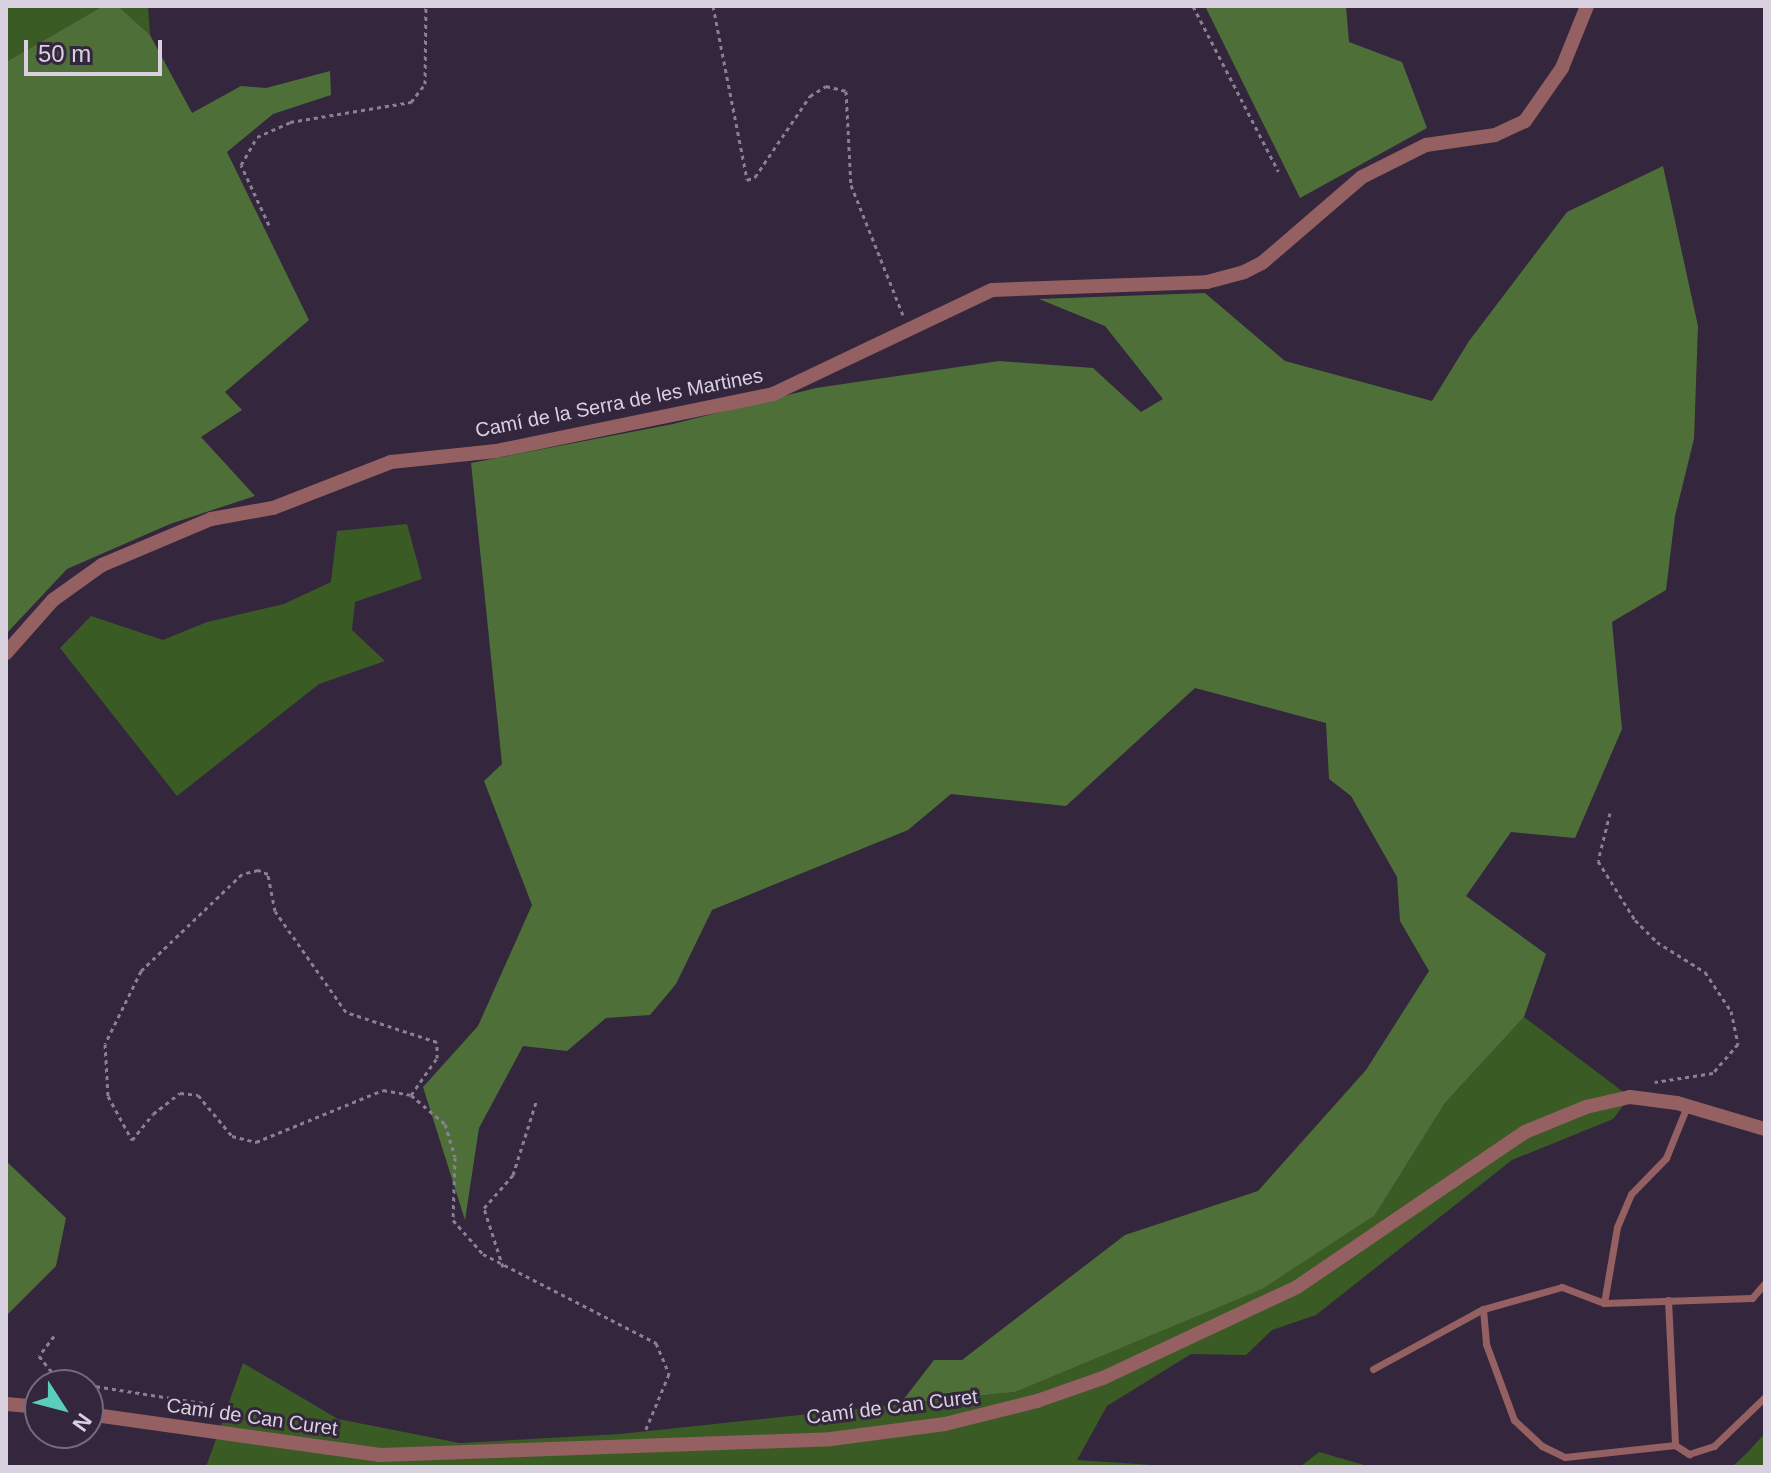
<!DOCTYPE html>
<meta charset="utf-8">
<style>
body{margin:0}
#map{position:relative;width:1771px;height:1473px;overflow:hidden;background:#33263d;font-family:Arial,sans-serif}
div>[style]{position:absolute}
.green>*{inset:0;background:#3b5b25}
.forest>*{inset:0;background:#4e7038}
.path>*{height:3px;margin-top:-1.5px;transform-origin:0;background:repeating-linear-gradient(90deg,#8a8093 0 4px,transparent 0 8px)}
.service>*{height:7px;margin:-3.5px;padding:0 3.5px;transform-origin:3.5px;border-radius:3.5px;background:#946061}
.minor>*{height:14px;margin:-7px;padding:0 7px;transform-origin:7px;border-radius:7px;background:#946061}
span{translate:-50% -50%;white-space:nowrap;text-align:center;line-height:1.15;-webkit-text-stroke:6px #33263d;paint-order:stroke}
.street-label{font-size:20px;color:#d9d1e0}
.frame{position:absolute;inset:0;border:8px solid #d9d1e0;pointer-events:none}
.north{position:absolute;left:24px;top:1369px;width:80px;height:80px;box-sizing:border-box;background:#33263d;border:2px solid #756a7e;border-radius:50%;rotate:126deg;font-size:22px;font-weight:700;line-height:32px;text-align:center;color:#d9d1e0}
.north::after{content:'';display:block;margin:auto;width:28px;height:36px;background:#5bcebb;clip-path:polygon(50% 0,100% 100%,50% 72%,0 100%)}
.scale{position:absolute;left:24px;top:40px;width:138px;height:36px;box-sizing:border-box;border:4px solid #d9d1e0;border-top:0;padding-left:10px;font-size:24px;line-height:28px;white-space:nowrap;color:#d9d1e0;-webkit-text-stroke:6px #33263d;paint-order:stroke}
</style>
<div id="map">
<div class="green">
<div style="clip-path:polygon(6px 6px,103px 6px,6px 62px)"></div>
<div style="clip-path:polygon(118px 6px,148px 6px,150px 35px)"></div>
<div style="clip-path:polygon(407px 524px,422px 579px,355px 602px,352px 630px,385px 661px,319px 684px,177px 796px,60px 648px,91px 616px,163px 640px,207px 622px,284px 604px,331px 582px,337px 531px)"></div>
<div style="clip-path:polygon(1524px 1017px,1630px 1097px,1613px 1119px,1512px 1160px,1316px 1315px,1272px 1330px,1246px 1355px,1191px 1354px,1107px 1406px,1077px 1460px,1182px 1467px,206px 1467px,243px 1363px,338px 1419px,460px 1443px,620px 1434px,1015px 1392px,1375px 1215px,1445px 1103px)"></div>
<div style="clip-path:polygon(1765px 1433px,1765px 1467px,1732px 1467px,1749px 1451px)"></div>
<div style="clip-path:polygon(1319px 1452px,1371px 1467px,1300px 1467px)"></div>
</div>
<div class="forest">
<div style="clip-path:polygon(103px 6px,118px 6px,150px 35px,192px 113px,241px 86px,266px 88px,330px 71px,331px 95px,273px 114px,227px 152px,309px 320px,225px 392px,242px 410px,201px 437px,255px 496px,170px 524px,67px 569px,6px 634px,6px 62px)"></div>
<div style="clip-path:polygon(1205px 6px,1346px 6px,1349px 42px,1402px 62px,1427px 128px,1300px 198px)"></div>
<div style="clip-path:polygon(1663px 166px,1698px 326px,1694px 439px,1675px 516px,1666px 590px,1612px 622px,1622px 729px,1575px 838px,1511px 832px,1466px 896px,1546px 954px,1524px 1017px,1445px 1103px,1375px 1215px,1262px 1289px,1015px 1392px,900px 1404px,934px 1360px,962px 1360px,1125px 1235px,1258px 1191px,1366px 1070px,1429px 971px,1400px 921px,1397px 877px,1351px 796px,1329px 779px,1326px 723px,1195px 688px,1066px 806px,951px 794px,908px 830px,712px 910px,676px 984px,650px 1015px,606px 1018px,567px 1051px,523px 1046px,479px 1128px,465px 1220px,423px 1087px,478px 1026px,532px 905px,484px 781px,502px 764px,471px 463px,673px 424px,816px 388px,999px 361px,1093px 368px,1141px 412px,1163px 399px,1105px 326px,1039px 299px,1205px 293px,1285px 361px,1432px 401px,1469px 341px,1567px 212px)"></div>
<div style="clip-path:polygon(6px 1161px,66px 1218px,56px 1266px,6px 1316px)"></div>
</div>
<div class="path">
<div style="left:713px;top:6px;width:177px;rotate:78.9deg"></div>
<div style="left:747px;top:180px;width:9px;rotate:-21deg"></div>
<div style="left:755px;top:177px;width:98px;rotate:-55.8deg"></div>
<div style="left:810px;top:96px;width:19px;rotate:-32deg"></div>
<div style="left:826px;top:86px;width:21px;rotate:14deg"></div>
<div style="left:846px;top:91px;width:94px;rotate:87deg"></div>
<div style="left:851px;top:185px;width:140px;rotate:68.2deg"></div>
<div style="left:1193px;top:6px;width:186px;rotate:62.7deg"></div>
<div style="left:269px;top:225px;width:66px;rotate:-115deg"></div>
<div style="left:241px;top:165px;width:32px;rotate:-60deg"></div>
<div style="left:257px;top:137px;width:36px;rotate:-24deg"></div>
<div style="left:290px;top:122px;width:123px;rotate:-9.4deg"></div>
<div style="left:411px;top:102px;width:23px;rotate:-52deg"></div>
<div style="left:425px;top:84px;width:78px;rotate:-89.3deg"></div>
<div style="left:1610px;top:813px;width:49px;rotate:104deg"></div>
<div style="left:1598px;top:861px;width:70px;rotate:57.9deg"></div>
<div style="left:1635px;top:920px;width:31px;rotate:45deg"></div>
<div style="left:1657px;top:942px;width:57px;rotate:32deg"></div>
<div style="left:1705px;top:972px;width:47px;rotate:56.3deg"></div>
<div style="left:1731px;top:1011px;width:34px;rotate:78deg"></div>
<div style="left:1738px;top:1044px;width:38px;rotate:131deg"></div>
<div style="left:1713px;top:1073px;width:59px;rotate:171.2deg"></div>
<div style="left:411px;top:1095px;width:45px;rotate:-54.9deg"></div>
<div style="left:437px;top:1058px;width:16px;rotate:-90deg"></div>
<div style="left:437px;top:1042px;width:96px;rotate:-161.8deg"></div>
<div style="left:346px;top:1012px;width:123px;rotate:-125.1deg"></div>
<div style="left:275px;top:911px;width:38px;rotate:-101deg"></div>
<div style="left:268px;top:874px;width:11px;rotate:-158deg"></div>
<div style="left:258px;top:870px;width:16px;rotate:166deg"></div>
<div style="left:242px;top:874px;width:140px;rotate:136.2deg"></div>
<div style="left:141px;top:971px;width:81px;rotate:116.3deg"></div>
<div style="left:105px;top:1044px;width:52px;rotate:86.7deg"></div>
<div style="left:108px;top:1096px;width:50px;rotate:61.4deg"></div>
<div style="left:132px;top:1140px;width:33px;rotate:-51deg"></div>
<div style="left:153px;top:1114px;width:34px;rotate:-38deg"></div>
<div style="left:180px;top:1093px;width:18px;rotate:6deg"></div>
<div style="left:198px;top:1095px;width:53px;rotate:50.3deg"></div>
<div style="left:232px;top:1136px;width:25px;rotate:14deg"></div>
<div style="left:256px;top:1142px;width:137px;rotate:-22.3deg"></div>
<div style="left:383px;top:1090px;width:28px;rotate:10deg"></div>
<div style="left:411px;top:1095px;width:45px;rotate:40.5deg"></div>
<div style="left:445px;top:1124px;width:34px;rotate:73deg"></div>
<div style="left:455px;top:1157px;width:63px;rotate:91.8deg"></div>
<div style="left:453px;top:1220px;width:45px;rotate:48.6deg"></div>
<div style="left:483px;top:1254px;width:195px;rotate:27.2deg"></div>
<div style="left:656px;top:1343px;width:34px;rotate:67deg"></div>
<div style="left:669px;top:1374px;width:60px;rotate:112.7deg"></div>
<div style="left:503px;top:1267px;width:62px;rotate:-107.9deg"></div>
<div style="left:484px;top:1208px;width:44px;rotate:-48.7deg"></div>
<div style="left:513px;top:1175px;width:80px;rotate:-72.5deg"></div>
<div style="left:54px;top:1336px;width:25px;rotate:127deg"></div>
<div style="left:39px;top:1356px;width:21px;rotate:51deg"></div>
<div style="left:52px;top:1372px;width:38px;rotate:20deg"></div>
<div style="left:88px;top:1385px;width:116px;rotate:8.9deg"></div>
<div style="left:203px;top:1403px;width:13px;rotate:58deg"></div>
</div>
<div class="service">
<div style="left:1687px;top:1106px;width:56px;rotate:112deg"></div>
<div style="left:1666px;top:1158px;width:50px;rotate:134.2deg"></div>
<div style="left:1631px;top:1194px;width:36px;rotate:113deg"></div>
<div style="left:1617px;top:1227px;width:77px;rotate:99.7deg"></div>
<div style="left:1604px;top:1303px;width:148px;rotate:-1.9deg"></div>
<div style="left:1752px;top:1298px;width:20px;rotate:-49deg"></div>
<div style="left:1668px;top:1300px;width:145px;rotate:87.2deg"></div>
<div style="left:1675px;top:1445px;width:17px;rotate:33deg"></div>
<div style="left:1689px;top:1454px;width:26px;rotate:-18deg"></div>
<div style="left:1714px;top:1446px;width:71px;rotate:-43.9deg"></div>
<div style="left:1604px;top:1303px;width:45px;rotate:-159.1deg"></div>
<div style="left:1562px;top:1287px;width:82px;rotate:164.4deg"></div>
<div style="left:1483px;top:1309px;width:35px;rotate:85deg"></div>
<div style="left:1486px;top:1344px;width:81px;rotate:69.8deg"></div>
<div style="left:1514px;top:1420px;width:38px;rotate:43deg"></div>
<div style="left:1542px;top:1446px;width:25px;rotate:26deg"></div>
<div style="left:1565px;top:1457px;width:111px;rotate:-6.2deg"></div>
<div style="left:1373px;top:1369px;width:125px;rotate:-28.6deg"></div>
</div>
<div class="minor">
<div style="left:6px;top:653px;width:71px;rotate:-48.4deg"></div>
<div style="left:53px;top:600px;width:60px;rotate:-35.5deg"></div>
<div style="left:102px;top:565px;width:118px;rotate:-22.9deg"></div>
<div style="left:211px;top:519px;width:63px;rotate:-10.1deg"></div>
<div style="left:273px;top:508px;width:127px;rotate:-21.3deg"></div>
<div style="left:391px;top:462px;width:106px;rotate:-6deg"></div>
<div style="left:496px;top:451px;width:283px;rotate:-11.6deg"></div>
<div style="left:773px;top:394px;width:242px;rotate:-25.4deg"></div>
<div style="left:992px;top:290px;width:215px;rotate:-2.1deg"></div>
<div style="left:1207px;top:282px;width:38px;rotate:-15deg"></div>
<div style="left:1244px;top:272px;width:20px;rotate:-27deg"></div>
<div style="left:1262px;top:263px;width:132px;rotate:-40.7deg"></div>
<div style="left:1362px;top:177px;width:72px;rotate:-26.6deg"></div>
<div style="left:1426px;top:145px;width:70px;rotate:-8.2deg"></div>
<div style="left:1495px;top:135px;width:33px;rotate:-25deg"></div>
<div style="left:1525px;top:121px;width:65px;rotate:-55.1deg"></div>
<div style="left:1562px;top:68px;width:67px;rotate:-68deg"></div>
<div style="left:6px;top:1404px;width:34px;rotate:5deg"></div>
<div style="left:88px;top:1414px;width:295px;rotate:8deg"></div>
<div style="left:380px;top:1455px;width:451px;rotate:-2deg"></div>
<div style="left:831px;top:1439px;width:115px;rotate:-7.5deg"></div>
<div style="left:945px;top:1424px;width:95px;rotate:-14deg"></div>
<div style="left:1037px;top:1401px;width:70px;rotate:-19.2deg"></div>
<div style="left:1103px;top:1378px;width:214px;rotate:-25.1deg"></div>
<div style="left:1297px;top:1287px;width:276px;rotate:-34.2deg"></div>
<div style="left:1525px;top:1132px;width:66px;rotate:-22.3deg"></div>
<div style="left:1586px;top:1107px;width:45px;rotate:-12.8deg"></div>
<div style="left:1630px;top:1097px;width:47px;rotate:7.3deg"></div>
<div style="left:1677px;top:1103px;width:92px;rotate:16.5deg"></div>
</div>
<div class="street-label">
<span style="left:619px;top:403px;rotate:-11deg">Camí de la Serra de les Martines</span>
<span style="left:892px;top:1407px;rotate:-7deg">Camí de Can Curet</span>
<span style="left:252px;top:1417px;rotate:8deg">Camí de Can Curet</span>
</div>
<div class="frame"></div>
<div class="north">N</div>
<div class="scale">50 m</div>
</div>
